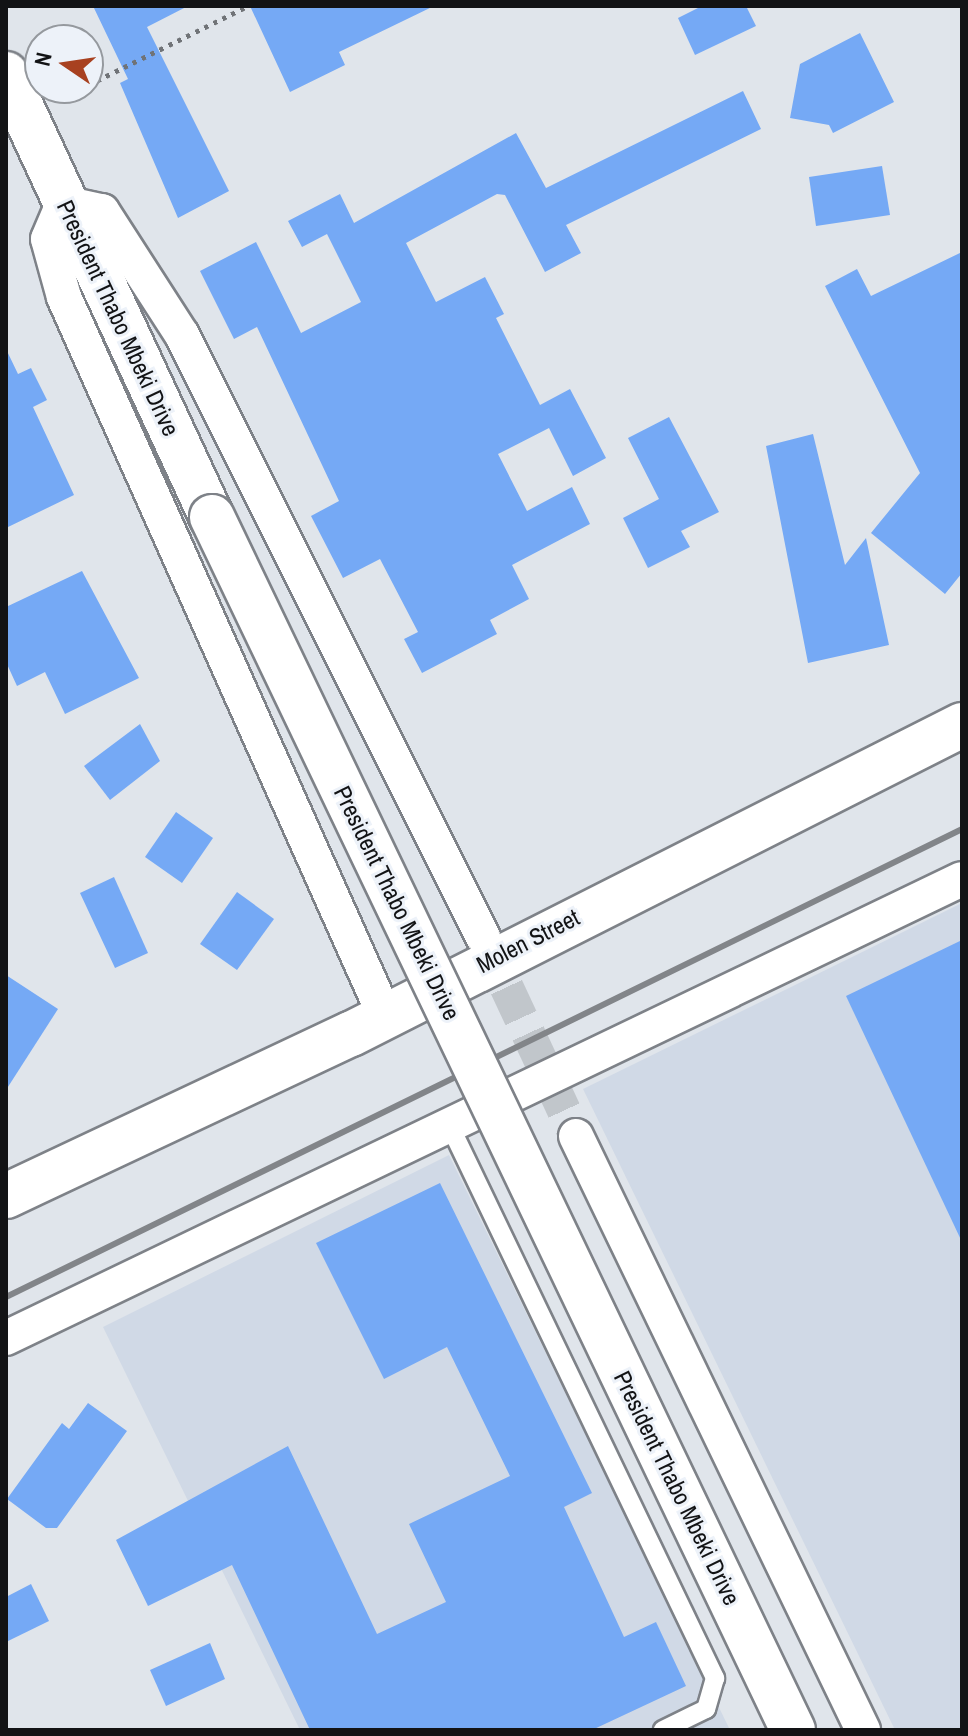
<!DOCTYPE html>
<style>
body{margin:0}
#map{position:relative;width:968px;height:1736px;overflow:hidden;background:#e0e5eb;font-family:"Archivo Narrow",sans-serif}
div>[style]{position:absolute}
.built>*{inset:0;background:#d0d9e6}
.building>*{inset:0;background:#75a9f5}
.minor-tunnel>*{height:34px;margin-top:-17px;transform-origin:0;background:repeating-linear-gradient(90deg,#c1c6cb 0 34px,transparent 0 51px)}
.path>*{height:5px;margin-top:-2.5px;transform-origin:0;background:repeating-linear-gradient(90deg,#707377 0 4px,transparent 0 10px)}
.roads{filter:drop-shadow(2px 0 #7e8288) drop-shadow(-2px 0 #7e8288) drop-shadow(0 2px #7e8288) drop-shadow(0 -2px #7e8288)}
.service>*{height:18px;margin:-9px;padding:0 9px;transform-origin:9px;border-radius:9px;background:#fff}
.minor>*{height:34px;margin:-17px;padding:0 17px;transform-origin:17px;border-radius:17px;background:#fff}
.tertiary>*{height:44px;margin:-22px;padding:0 22px;transform-origin:22px;border-radius:22px;background:#fff}
.rail>*{height:6px;margin:-3px;padding:0 3px;transform-origin:3px;border-radius:3px;background:#828589}
.bridges{filter:drop-shadow(2px 0 #7e8288) drop-shadow(-2px 0 #7e8288) drop-shadow(0 2px #7e8288) drop-shadow(0 -2px #7e8288)}
.tertiary-bridge>*{height:44px;margin:-22px;padding:0 22px;transform-origin:22px;border-radius:22px;background:#fff}
span{translate:-50% -50%;white-space:nowrap;text-align:center;line-height:1.15;-webkit-text-stroke:6px #edf2f9;paint-order:stroke}
.street-label{font-size:24px;color:#121315}
.frame{position:absolute;inset:0;border:8px solid #121315;pointer-events:none}
.north{position:absolute;left:24px;top:24px;width:80px;height:80px;box-sizing:border-box;background:#edf2f9;border:2px solid #95999e;border-radius:50%;rotate:283deg;font-size:22px;font-weight:700;line-height:32px;text-align:center;color:#121315}
.north::after{content:'';display:block;margin:auto;width:28px;height:36px;background:#a84120;clip-path:polygon(50% 0,100% 100%,50% 72%,0 100%)}
</style>
<div id="map">
<div class="built">
<div style="clip-path:polygon(962px 903px,962px 1730px,895px 1730px,583px 1089px)"></div>
<div style="clip-path:polygon(449px 1155px,730px 1730px,300px 1730px,103px 1327px)"></div>
</div>
<div class="building">
<div style="clip-path:polygon(93px 6px,188px 6px,147px 27px,229px 191px,178px 218px,120px 83px,128px 79px)"></div>
<div style="clip-path:polygon(250px 6px,434px 6px,339px 52px,345px 65px,290px 92px)"></div>
<div style="clip-path:polygon(702px 6px,746px 6px,756px 26px,695px 55px,678px 18px)"></div>
<div style="clip-path:polygon(860px 33px,894px 102px,833px 133px,829px 125px,790px 118px,800px 64px)"></div>
<div style="clip-path:polygon(743px 91px,761px 129px,566px 225px,581px 253px,545px 272px,505px 195px,497px 194px,406px 243px,436px 302px,485px 277px,504px 314px,496px 318px,540px 405px,570px 389px,606px 458px,573px 476px,549px 428px,498px 454px,527px 511px,572px 487px,590px 524px,512px 565px,529px 599px,490px 620px,497px 634px,422px 673px,404px 639px,418px 632px,380px 559px,343px 578px,311px 516px,339px 501px,257px 327px,234px 339px,200px 271px,256px 242px,301px 333px,361px 302px,327px 234px,302px 247px,288px 221px,340px 194px,354px 223px,516px 133px,546px 188px)"></div>
<div style="clip-path:polygon(882px 166px,890px 215px,816px 226px,809px 177px)"></div>
<div style="clip-path:polygon(962px 252px,962px 573px,945px 594px,871px 533px,920px 473px,825px 286px,857px 269px,871px 296px)"></div>
<div style="clip-path:polygon(6px 349px,18px 374px,31px 368px,47px 400px,33px 407px,74px 495px,6px 528px)"></div>
<div style="clip-path:polygon(669px 417px,719px 512px,681px 531px,690px 547px,648px 568px,623px 518px,659px 499px,628px 438px)"></div>
<div style="clip-path:polygon(813px 434px,845px 565px,866px 538px,889px 645px,808px 663px,766px 446px)"></div>
<div style="clip-path:polygon(82px 571px,139px 678px,65px 714px,45px 672px,17px 686px,6px 662px,6px 607px)"></div>
<div style="clip-path:polygon(140px 724px,160px 761px,110px 800px,84px 766px)"></div>
<div style="clip-path:polygon(176px 812px,213px 838px,182px 883px,145px 857px)"></div>
<div style="clip-path:polygon(114px 877px,148px 953px,115px 968px,80px 893px)"></div>
<div style="clip-path:polygon(237px 892px,274px 919px,237px 970px,200px 944px)"></div>
<div style="clip-path:polygon(962px 940px,962px 1242px,846px 996px)"></div>
<div style="clip-path:polygon(6px 975px,58px 1009px,6px 1090px)"></div>
<div style="clip-path:polygon(440px 1183px,592px 1493px,564px 1507px,624px 1637px,656px 1622px,686px 1686px,592px 1730px,310px 1730px,232px 1565px,148px 1606px,116px 1540px,288px 1446px,377px 1634px,446px 1602px,409px 1524px,510px 1476px,447px 1347px,384px 1379px,316px 1243px)"></div>
<div style="clip-path:polygon(88px 1403px,127px 1431px,57px 1528px,46px 1528px,7px 1499px,62px 1423px,69px 1429px)"></div>
<div style="clip-path:polygon(31px 1584px,49px 1621px,6px 1642px,6px 1597px)"></div>
<div style="clip-path:polygon(210px 1643px,225px 1679px,166px 1706px,150px 1670px)"></div>
</div>
<div class="minor-tunnel">
<div style="left:485px;top:941px;width:215px;rotate:65deg"></div>
</div>
<div class="path">
<div style="left:88px;top:85px;width:178px;rotate:-26.3deg"></div>
<div style="left:59px;top:99px;width:25px;rotate:-27deg"></div>
</div>
<div class="roads">
<div class="service">
<div style="left:449px;top:1124px;width:615px;rotate:64.35deg"></div>
<div style="left:715px;top:1678px;width:32px;rotate:106deg"></div>
<div style="left:706px;top:1709px;width:48px;rotate:154deg"></div>
</div>
<div class="minor">
<div style="left:385px;top:1016px;width:787px;rotate:-114.06deg"></div>
<div style="left:64px;top:297px;width:60px;rotate:-105.4deg"></div>
<div style="left:48px;top:239px;width:39px;rotate:-67deg"></div>
<div style="left:63px;top:203px;width:40px;rotate:12deg"></div>
<div style="left:102px;top:211px;width:148px;rotate:57.2deg"></div>
<div style="left:182px;top:335px;width:673px;rotate:63.43deg"></div>
<div style="left:576px;top:1136px;width:660px;rotate:64.21deg"></div>
<div style="left:6px;top:1338px;width:1060px;rotate:-25.65deg"></div>
</div>
<div class="tertiary">
<div style="left:6px;top:74px;width:489px;rotate:65.1deg"></div>
<div style="left:6px;top:1196px;width:381px;rotate:-25.2deg"></div>
<div style="left:351px;top:1034px;width:685px;rotate:-26.83deg"></div>
</div>
</div>
<div class="rail">
<div style="left:6px;top:1297px;width:1064px;rotate:-26.08deg"></div>
</div>
<div class="bridges">
<div class="tertiary-bridge">
<div style="left:212px;top:517px;width:1345px;rotate:64.41deg"></div>
</div>
</div>
<div class="street-label">
<span style="left:118px;top:318px;rotate:65deg">President Thabo Mbeki Drive</span>
<span style="left:397px;top:903px;rotate:64deg">President Thabo Mbeki Drive</span>
<span style="left:528px;top:941px;rotate:-27deg">Molen Street</span>
<span style="left:677px;top:1488px;rotate:64deg">President Thabo Mbeki Drive</span>
</div>
<div class="frame"></div>
<div class="north">N</div>
</div>
